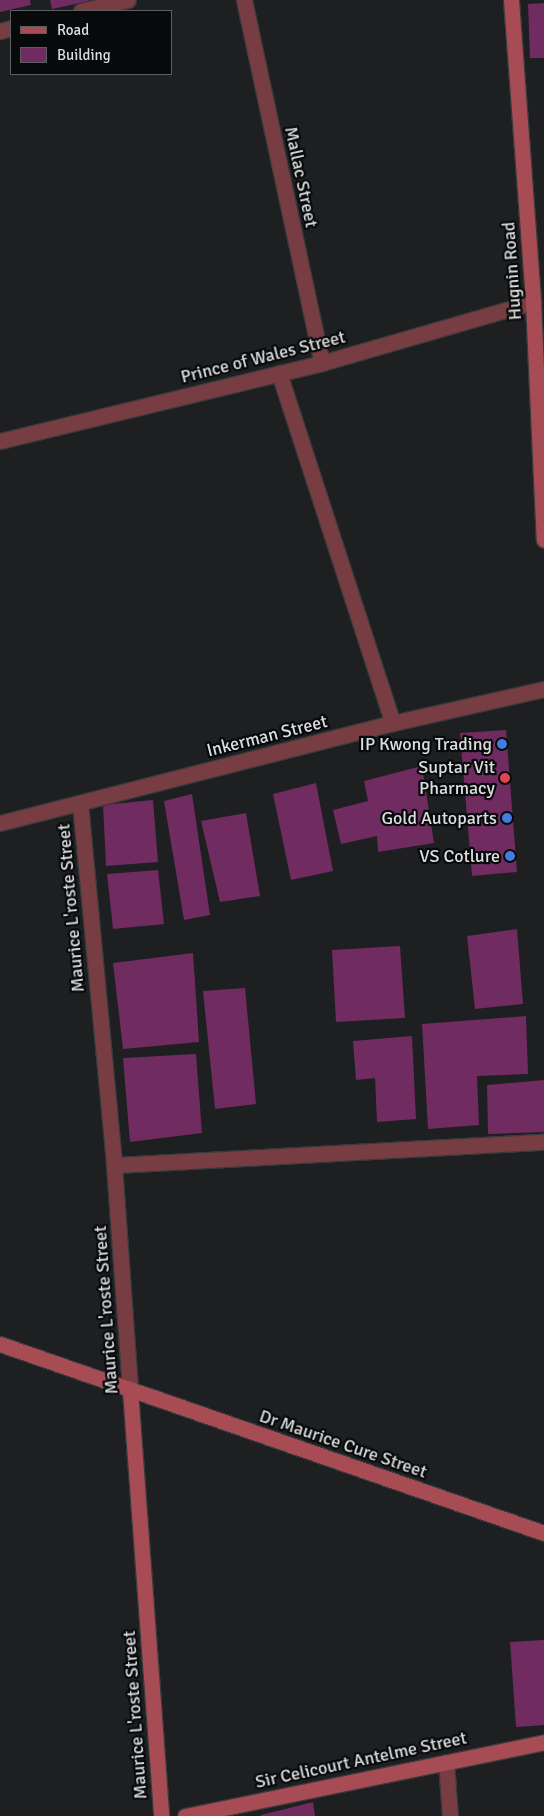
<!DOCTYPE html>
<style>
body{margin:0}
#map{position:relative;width:544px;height:1816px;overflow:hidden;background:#1d1f21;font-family:Signika,sans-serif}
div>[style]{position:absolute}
.building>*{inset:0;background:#702b61}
.roads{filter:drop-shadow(1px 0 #383a3c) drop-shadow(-1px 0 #383a3c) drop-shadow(0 1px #383a3c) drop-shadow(0 -1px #383a3c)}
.minor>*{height:15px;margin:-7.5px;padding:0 7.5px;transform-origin:7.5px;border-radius:7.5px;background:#773d42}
.secondary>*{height:15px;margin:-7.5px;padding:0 7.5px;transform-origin:7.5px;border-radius:7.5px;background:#a74b55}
.dots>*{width:14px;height:14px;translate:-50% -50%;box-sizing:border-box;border:2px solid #08090a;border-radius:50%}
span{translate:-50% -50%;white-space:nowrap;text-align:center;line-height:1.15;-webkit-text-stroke:4.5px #08090a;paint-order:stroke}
.street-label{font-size:18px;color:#dcdddf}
.poi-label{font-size:18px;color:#dcdddf}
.right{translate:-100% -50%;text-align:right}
.legend{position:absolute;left:10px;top:10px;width:162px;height:65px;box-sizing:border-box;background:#08090a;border:1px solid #5d5e5f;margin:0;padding:6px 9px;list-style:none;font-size:15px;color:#dcdddf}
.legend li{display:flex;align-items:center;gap:10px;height:25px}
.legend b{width:25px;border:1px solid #5d5e5f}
</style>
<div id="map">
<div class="building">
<div style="clip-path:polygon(0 0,30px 0,31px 5px,0 12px)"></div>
<div style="clip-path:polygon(50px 0,89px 0,89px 1px,52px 9px)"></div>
<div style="clip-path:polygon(544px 3px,544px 58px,530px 58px,528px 4px)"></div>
<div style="clip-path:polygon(506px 730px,517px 872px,472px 876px,460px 733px)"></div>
<div style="clip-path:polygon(422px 766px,434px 843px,378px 852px,377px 836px,341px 844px,333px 810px,368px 801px,364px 781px)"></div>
<div style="clip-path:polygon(316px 783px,333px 871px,291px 880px,273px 794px)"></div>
<div style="clip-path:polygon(192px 794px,210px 915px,184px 920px,164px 801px)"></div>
<div style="clip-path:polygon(153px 800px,158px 862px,106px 866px,103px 805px)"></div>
<div style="clip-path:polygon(246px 813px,260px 896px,220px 902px,201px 821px)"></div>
<div style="clip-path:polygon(158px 870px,164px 924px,113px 929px,107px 874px)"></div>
<div style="clip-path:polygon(517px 929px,523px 1004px,475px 1009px,467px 936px)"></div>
<div style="clip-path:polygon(400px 946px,405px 1018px,336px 1022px,332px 950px)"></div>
<div style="clip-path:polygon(193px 953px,199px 1042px,123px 1049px,113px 963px)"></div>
<div style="clip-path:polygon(245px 988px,256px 1104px,215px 1109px,203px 991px)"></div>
<div style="clip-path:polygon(526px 1016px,528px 1074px,477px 1076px,479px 1125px,428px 1129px,422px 1024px)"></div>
<div style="clip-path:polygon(412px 1036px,416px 1119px,377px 1122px,375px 1078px,356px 1080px,353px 1041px)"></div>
<div style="clip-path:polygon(196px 1054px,202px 1133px,130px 1142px,123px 1058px)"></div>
<div style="clip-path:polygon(544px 1080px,544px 1132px,488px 1134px,487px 1085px)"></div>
<div style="clip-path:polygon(544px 1640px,544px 1725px,516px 1727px,510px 1642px)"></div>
<div style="clip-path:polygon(313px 1802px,315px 1816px,261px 1816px,261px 1815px)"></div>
</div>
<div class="roads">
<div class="minor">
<div style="left:244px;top:0;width:371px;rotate:77.9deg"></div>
<div style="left:81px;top:11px;width:48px;rotate:-13.2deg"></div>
<div style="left:0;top:31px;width:11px;rotate:-15deg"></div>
<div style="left:279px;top:373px;width:368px;rotate:72deg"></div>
<div style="left:0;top:441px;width:331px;rotate:-13.6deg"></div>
<div style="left:322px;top:363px;width:220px;rotate:-16.1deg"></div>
<div style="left:80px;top:803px;width:364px;rotate:84.6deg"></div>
<div style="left:114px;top:1165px;width:226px;rotate:85.9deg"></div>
<div style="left:0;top:823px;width:406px;rotate:-14.3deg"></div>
<div style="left:393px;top:723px;width:155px;rotate:-12.7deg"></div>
<div style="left:114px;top:1165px;width:431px;rotate:-3.1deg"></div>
<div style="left:446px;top:1762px;width:54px;rotate:85.8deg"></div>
</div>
<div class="secondary">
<div style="left:511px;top:0;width:303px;rotate:85.8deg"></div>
<div style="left:533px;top:302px;width:238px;rotate:87.4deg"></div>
<div style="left:0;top:1344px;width:576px;rotate:19.16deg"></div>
<div style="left:130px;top:1390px;width:427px;rotate:85.8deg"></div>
<div style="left:185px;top:1816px;width:367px;rotate:-11.6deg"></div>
</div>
</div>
<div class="dots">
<div style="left:502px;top:744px;background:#3f7fe0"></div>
<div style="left:505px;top:778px;background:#e0444e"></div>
<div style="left:507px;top:818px;background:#3f7fe0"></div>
<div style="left:510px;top:856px;background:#3f7fe0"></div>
</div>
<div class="street-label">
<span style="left:301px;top:177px;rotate:78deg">Mallac Street</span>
<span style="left:512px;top:271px;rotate:-94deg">Hugnin Road</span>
<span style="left:263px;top:357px;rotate:-14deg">Prince of Wales Street</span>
<span style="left:267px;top:736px;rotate:-14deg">Inkerman Street</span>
<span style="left:71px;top:908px;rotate:-95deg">Maurice L'roste Street</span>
<span style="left:106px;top:1310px;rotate:-94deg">Maurice L'roste Street</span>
<span style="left:343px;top:1444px;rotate:19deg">Dr Maurice Cure Street</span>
<span style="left:135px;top:1715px;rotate:-94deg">Maurice L'roste Street</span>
<span style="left:361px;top:1760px;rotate:-12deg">Sir Celicourt Antelme Street</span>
</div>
<div class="poi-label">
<span class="right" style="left:492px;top:744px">IP Kwong Trading</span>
<span class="right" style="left:495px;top:778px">Suptar Vit<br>Pharmacy</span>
<span class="right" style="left:497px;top:818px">Gold Autoparts</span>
<span class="right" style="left:500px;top:856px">VS Cotlure</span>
</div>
<ul class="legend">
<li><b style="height:6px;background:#a74b55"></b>Road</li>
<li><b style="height:14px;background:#702b61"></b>Building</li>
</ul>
</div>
